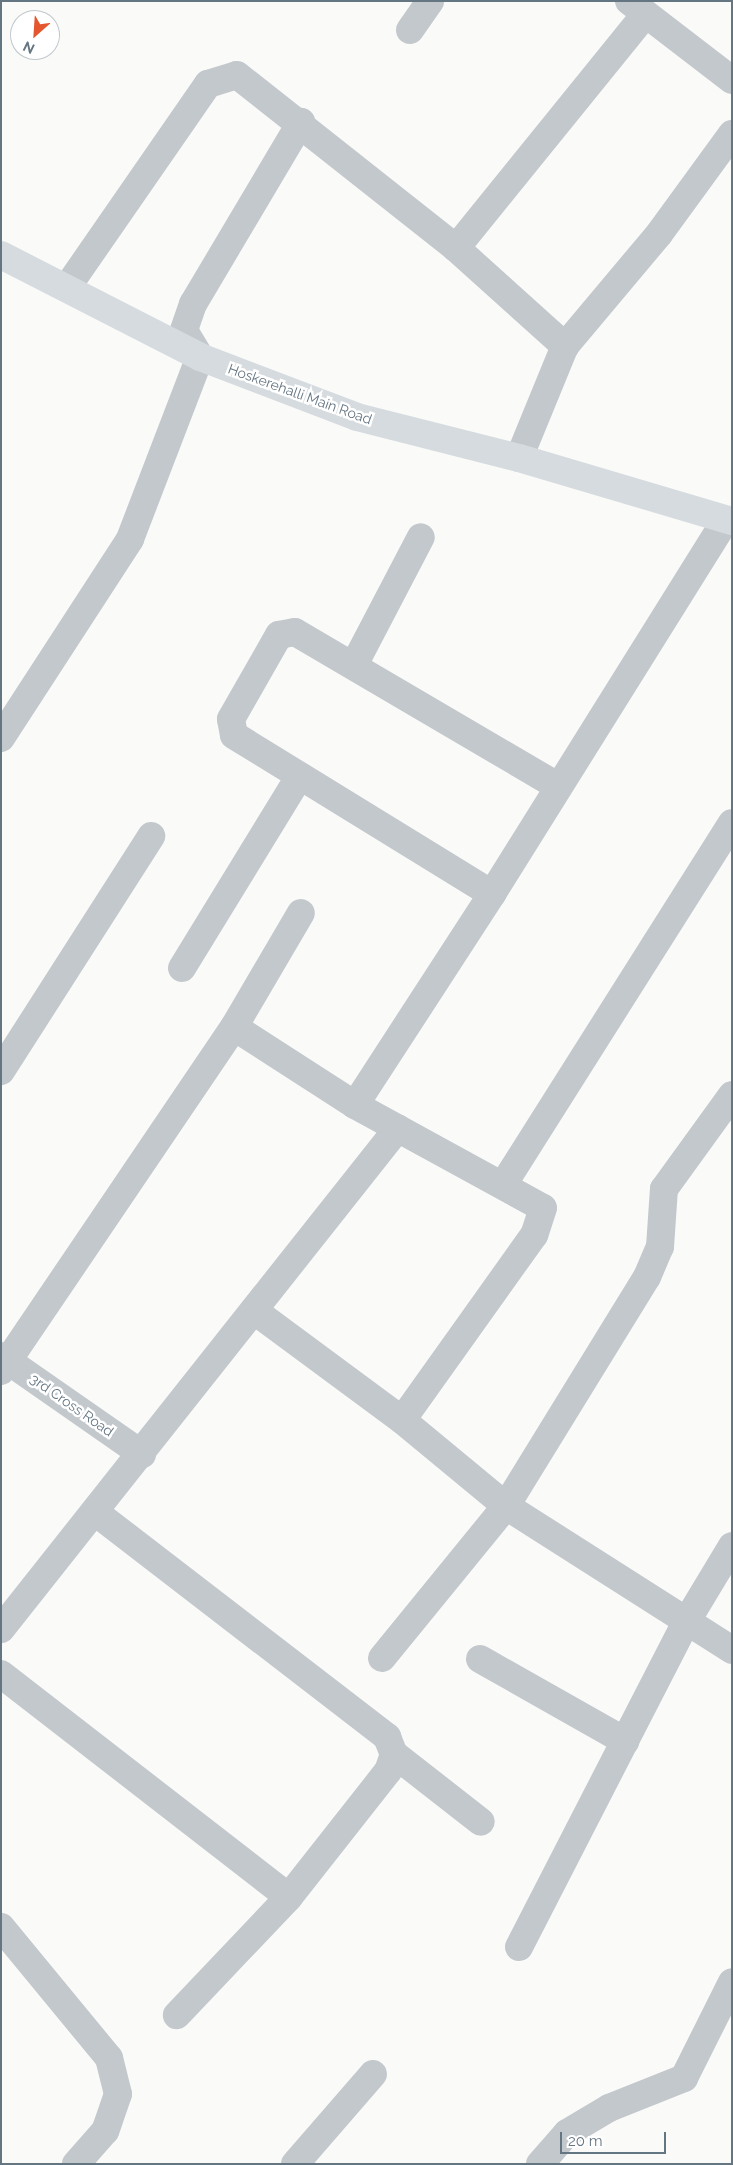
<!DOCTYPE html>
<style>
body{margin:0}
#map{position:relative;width:733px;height:2165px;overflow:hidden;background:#fafaf8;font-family:Raleway,sans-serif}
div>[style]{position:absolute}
.street>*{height:28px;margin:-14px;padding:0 14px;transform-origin:14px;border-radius:14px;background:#c3c8cc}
.secondary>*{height:28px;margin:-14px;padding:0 14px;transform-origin:14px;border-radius:14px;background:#d6dbdf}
span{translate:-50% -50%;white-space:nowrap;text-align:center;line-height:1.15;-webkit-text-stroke:5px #fff;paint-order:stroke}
.street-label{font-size:14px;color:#657683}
.frame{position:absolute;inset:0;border:2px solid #657683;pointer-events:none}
.north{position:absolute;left:10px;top:10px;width:50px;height:50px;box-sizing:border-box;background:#fff;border:1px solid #c1c8cd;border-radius:50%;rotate:206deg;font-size:14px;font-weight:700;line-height:20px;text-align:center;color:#657683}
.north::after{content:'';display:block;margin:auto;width:18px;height:22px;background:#e4572e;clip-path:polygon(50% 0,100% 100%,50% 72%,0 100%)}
.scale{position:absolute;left:560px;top:2132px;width:106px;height:22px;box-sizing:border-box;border:2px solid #657683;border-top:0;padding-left:6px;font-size:15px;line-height:18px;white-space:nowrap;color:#657683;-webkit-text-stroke:4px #fff;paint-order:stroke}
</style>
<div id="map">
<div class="street">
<div style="left:629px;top:1px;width:130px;rotate:37.5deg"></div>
<div style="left:410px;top:30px;width:35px;rotate:-55deg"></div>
<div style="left:456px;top:248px;width:300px;rotate:-51deg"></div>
<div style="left:68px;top:286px;width:246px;rotate:-55.3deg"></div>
<div style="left:208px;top:84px;width:30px;rotate:-17deg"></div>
<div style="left:237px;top:75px;width:279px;rotate:38.3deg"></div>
<div style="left:456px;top:248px;width:147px;rotate:42deg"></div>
<div style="left:519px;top:458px;width:121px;rotate:-67.7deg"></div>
<div style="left:565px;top:346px;width:146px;rotate:-50deg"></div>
<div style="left:659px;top:234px;width:124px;rotate:-53.9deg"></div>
<div style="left:354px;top:665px;width:144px;rotate:-62.4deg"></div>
<div style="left:1px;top:738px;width:237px;rotate:-57deg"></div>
<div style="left:130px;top:539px;width:195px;rotate:-69deg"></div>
<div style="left:200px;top:357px;width:31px;rotate:-121deg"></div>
<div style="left:184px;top:330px;width:28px;rotate:-71deg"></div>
<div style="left:193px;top:304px;width:212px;rotate:-59.3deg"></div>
<div style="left:492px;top:894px;width:303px;rotate:-148.4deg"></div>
<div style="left:234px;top:735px;width:16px;rotate:-101deg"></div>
<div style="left:231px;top:719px;width:97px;rotate:-60.3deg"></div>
<div style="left:279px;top:635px;width:16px;rotate:-11deg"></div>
<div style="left:295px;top:632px;width:305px;rotate:30.4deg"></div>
<div style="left:182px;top:968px;width:224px;rotate:-58.5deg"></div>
<div style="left:234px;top:1027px;width:144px;rotate:32.8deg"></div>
<div style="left:355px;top:1105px;width:214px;rotate:28.7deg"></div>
<div style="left:543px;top:1208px;width:28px;rotate:108deg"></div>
<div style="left:534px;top:1235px;width:227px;rotate:125.5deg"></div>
<div style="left:1px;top:1071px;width:279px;rotate:-57.4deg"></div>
<div style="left:355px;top:1105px;width:252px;rotate:-57deg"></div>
<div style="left:492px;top:894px;width:441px;rotate:-58deg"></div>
<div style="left:503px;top:1185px;width:428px;rotate:-57.7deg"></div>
<div style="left:256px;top:1312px;width:182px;rotate:36.5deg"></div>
<div style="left:402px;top:1420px;width:135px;rotate:39.6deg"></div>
<div style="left:506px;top:1506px;width:268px;rotate:32.5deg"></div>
<div style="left:1px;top:1356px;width:172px;rotate:34.8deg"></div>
<div style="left:1px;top:1371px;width:415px;rotate:-55.9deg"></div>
<div style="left:234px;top:1027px;width:132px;rotate:-59.6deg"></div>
<div style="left:95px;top:1512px;width:369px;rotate:37.6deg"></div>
<div style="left:387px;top:1737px;width:18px;rotate:68deg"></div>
<div style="left:394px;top:1754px;width:18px;rotate:109deg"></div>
<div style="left:388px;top:1771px;width:160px;rotate:128.2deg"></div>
<div style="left:289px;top:1897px;width:163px;rotate:133.5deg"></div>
<div style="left:1px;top:1629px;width:639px;rotate:-51.61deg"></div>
<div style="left:382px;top:1658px;width:196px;rotate:-50.8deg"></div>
<div style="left:506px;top:1506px;width:269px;rotate:-58.4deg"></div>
<div style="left:647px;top:1277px;width:33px;rotate:-67deg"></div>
<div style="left:660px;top:1247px;width:58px;rotate:-86.1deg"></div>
<div style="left:664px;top:1189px;width:116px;rotate:-54.1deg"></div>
<div style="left:480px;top:1659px;width:167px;rotate:29.5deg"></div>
<div style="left:1px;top:1674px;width:364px;rotate:37.8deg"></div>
<div style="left:394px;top:1754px;width:110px;rotate:38deg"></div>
<div style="left:1px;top:1927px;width:170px;rotate:50.5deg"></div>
<div style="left:109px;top:2058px;width:37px;rotate:76deg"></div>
<div style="left:118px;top:2094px;width:39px;rotate:109deg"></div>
<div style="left:105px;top:2131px;width:44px;rotate:131.3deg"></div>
<div style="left:519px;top:1947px;width:363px;rotate:-62.8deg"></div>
<div style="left:685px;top:1624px;width:91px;rotate:-58.9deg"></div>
<div style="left:295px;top:2164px;width:119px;rotate:-49.1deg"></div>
<div style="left:540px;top:2164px;width:41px;rotate:-48.9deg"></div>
<div style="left:567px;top:2133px;width:49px;rotate:-30.8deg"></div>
<div style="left:609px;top:2108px;width:81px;rotate:-21.8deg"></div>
<div style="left:684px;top:2078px;width:107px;rotate:-63.4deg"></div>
</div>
<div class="secondary">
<div style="left:1px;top:255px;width:224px;rotate:27.1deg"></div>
<div style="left:200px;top:357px;width:168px;rotate:20.9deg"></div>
<div style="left:357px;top:417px;width:167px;rotate:14.2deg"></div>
<div style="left:519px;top:458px;width:222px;rotate:16.5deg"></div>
</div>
<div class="street-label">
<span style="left:300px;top:394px;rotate:20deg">Hoskerehalli Main Road</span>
<span style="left:72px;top:1405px;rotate:35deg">3rd Cross Road</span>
</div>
<div class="frame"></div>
<div class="north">N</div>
<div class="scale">20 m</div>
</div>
